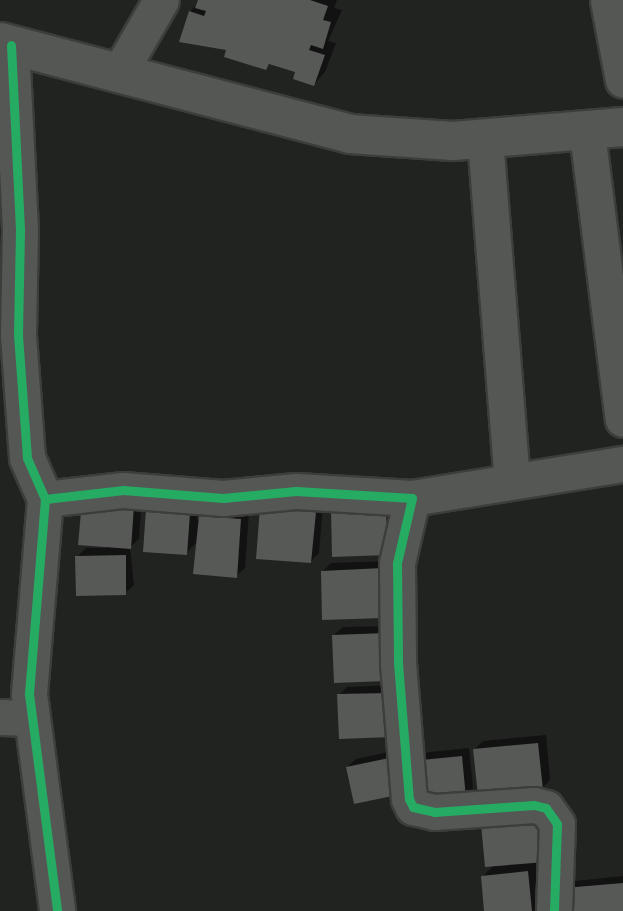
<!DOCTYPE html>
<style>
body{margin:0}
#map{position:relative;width:623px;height:911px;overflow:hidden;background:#212320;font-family:Rubik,sans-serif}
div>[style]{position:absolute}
.shadow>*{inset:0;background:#0007}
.building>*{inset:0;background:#575956}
.roads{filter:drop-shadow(2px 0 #3d3e3c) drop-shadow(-2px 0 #3d3e3c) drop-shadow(0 2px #3d3e3c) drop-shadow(0 -2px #3d3e3c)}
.minor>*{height:35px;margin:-17.5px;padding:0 17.5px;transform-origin:17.5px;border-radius:17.5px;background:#555755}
.tertiary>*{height:38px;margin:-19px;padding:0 19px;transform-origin:19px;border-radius:19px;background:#555755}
.cycleway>*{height:9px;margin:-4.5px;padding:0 4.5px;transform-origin:4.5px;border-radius:4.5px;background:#26ab63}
span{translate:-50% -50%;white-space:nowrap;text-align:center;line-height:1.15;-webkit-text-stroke:7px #171b16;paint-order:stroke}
</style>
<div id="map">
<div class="shadow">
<div style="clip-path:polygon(200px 0,337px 0,334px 8px,342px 10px,328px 41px,336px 43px,325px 72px,314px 84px,297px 71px,271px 63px,266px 68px,228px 49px,190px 12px)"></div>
<div style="clip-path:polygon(142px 497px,139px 539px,130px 547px,134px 585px,125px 593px,77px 557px,86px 548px,106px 548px)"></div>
<div style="clip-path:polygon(394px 500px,387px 553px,334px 555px)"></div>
<div style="clip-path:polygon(323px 504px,319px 553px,311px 561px,262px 508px)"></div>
<div style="clip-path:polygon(198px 505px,197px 521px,209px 509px,249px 512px,245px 568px,236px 576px,198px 541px,186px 553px,148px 510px)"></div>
<div style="clip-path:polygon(391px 561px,393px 608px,323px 571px,331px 563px)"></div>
<div style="clip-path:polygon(394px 626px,387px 680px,334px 635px,343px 627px)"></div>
<div style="clip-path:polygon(398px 685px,391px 736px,339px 695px,347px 687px)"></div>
<div style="clip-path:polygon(546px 735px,550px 780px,542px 788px,475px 749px,483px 741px)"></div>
<div style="clip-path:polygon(469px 748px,473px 788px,465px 796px,413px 762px,421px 753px)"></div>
<div style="clip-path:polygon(402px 749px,410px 784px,347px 767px,356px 759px)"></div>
<div style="clip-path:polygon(536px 861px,540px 905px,534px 911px,486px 911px,483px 876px,494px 865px)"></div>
<div style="clip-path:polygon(623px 876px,623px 911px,566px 889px,575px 881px)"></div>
</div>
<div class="building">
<div style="clip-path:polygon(198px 0,310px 0,328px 6px,323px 20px,331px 22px,323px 49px,311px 45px,309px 50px,325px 55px,314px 86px,293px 79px,295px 72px,269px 64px,266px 70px,224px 57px,226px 50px,179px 42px,189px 11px,204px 16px,206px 11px,195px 8px)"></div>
<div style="clip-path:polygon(82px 501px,134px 505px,131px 549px,78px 545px)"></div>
<div style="clip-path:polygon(260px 507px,316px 512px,311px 563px,256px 559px)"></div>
<div style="clip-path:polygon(386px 508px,388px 555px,332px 557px,331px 509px)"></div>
<div style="clip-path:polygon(146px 509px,190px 513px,187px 555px,143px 552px)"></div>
<div style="clip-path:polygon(199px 516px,241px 519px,237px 578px,193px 574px)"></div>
<div style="clip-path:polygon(126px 555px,126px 595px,76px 596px,75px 556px)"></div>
<div style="clip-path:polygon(383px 568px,385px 618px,322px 620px,321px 571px)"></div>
<div style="clip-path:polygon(386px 633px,387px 681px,334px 683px,332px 635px)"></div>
<div style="clip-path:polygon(390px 693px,392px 737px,339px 739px,337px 694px)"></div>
<div style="clip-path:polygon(538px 743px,543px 790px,478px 796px,473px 749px)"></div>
<div style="clip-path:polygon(462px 756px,466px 798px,415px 802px,411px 761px)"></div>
<div style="clip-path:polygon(394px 757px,402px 794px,354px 804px,346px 767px)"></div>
<div style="clip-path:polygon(542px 818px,546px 862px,485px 867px,481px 824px)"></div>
<div style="clip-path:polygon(528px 871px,532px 911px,484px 911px,481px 876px)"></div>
<div style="clip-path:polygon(623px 883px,623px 911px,567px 911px,564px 888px)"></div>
</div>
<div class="roads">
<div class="minor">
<div style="left:608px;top:0;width:81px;rotate:79.4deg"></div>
<div style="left:11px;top:45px;width:185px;rotate:87.2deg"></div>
<div style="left:20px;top:230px;width:105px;rotate:91.1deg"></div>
<div style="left:18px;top:335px;width:123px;rotate:85.8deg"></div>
<div style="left:27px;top:458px;width:45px;rotate:66.3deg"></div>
<div style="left:45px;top:499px;width:196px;rotate:94.7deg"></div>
<div style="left:29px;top:694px;width:219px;rotate:82.6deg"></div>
<div style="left:119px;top:73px;width:84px;rotate:-60.1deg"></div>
<div style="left:587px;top:132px;width:289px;rotate:82.9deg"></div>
<div style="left:485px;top:139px;width:343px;rotate:85.5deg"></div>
<div style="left:412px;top:498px;width:214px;rotate:-9.2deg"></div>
<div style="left:45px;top:499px;width:79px;rotate:-6.6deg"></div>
<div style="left:123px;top:490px;width:100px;rotate:4.6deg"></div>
<div style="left:223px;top:498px;width:73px;rotate:-5.5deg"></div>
<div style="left:296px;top:491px;width:116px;rotate:3.5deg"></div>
<div style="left:412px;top:498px;width:67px;rotate:103deg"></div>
<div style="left:397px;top:563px;width:100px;rotate:89.4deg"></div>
<div style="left:398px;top:663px;width:136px;rotate:85.4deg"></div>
<div style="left:409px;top:799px;width:9px;rotate:63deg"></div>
<div style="left:413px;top:807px;width:22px;rotate:13deg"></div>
<div style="left:434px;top:812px;width:100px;rotate:-4deg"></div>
<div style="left:534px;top:805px;width:12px;rotate:14deg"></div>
<div style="left:546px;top:808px;width:19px;rotate:55deg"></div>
<div style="left:557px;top:824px;width:87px;rotate:92deg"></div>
<div style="left:0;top:717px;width:32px;rotate:2deg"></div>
</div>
<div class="tertiary">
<div style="left:0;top:42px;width:362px;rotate:14.7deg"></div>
<div style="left:350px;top:134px;width:103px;rotate:3.9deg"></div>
<div style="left:453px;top:141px;width:171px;rotate:-4.7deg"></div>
</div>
</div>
<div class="cycleway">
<div style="left:11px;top:45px;width:185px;rotate:87.2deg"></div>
<div style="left:20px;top:230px;width:105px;rotate:91.1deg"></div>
<div style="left:18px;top:335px;width:123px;rotate:85.8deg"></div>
<div style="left:27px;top:458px;width:45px;rotate:66.3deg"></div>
<div style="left:45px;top:499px;width:196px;rotate:94.7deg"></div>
<div style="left:29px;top:694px;width:219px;rotate:82.6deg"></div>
<div style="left:45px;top:499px;width:79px;rotate:-6.6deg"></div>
<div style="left:123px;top:490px;width:100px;rotate:4.6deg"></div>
<div style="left:223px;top:498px;width:73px;rotate:-5.5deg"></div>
<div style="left:296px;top:491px;width:116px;rotate:3.5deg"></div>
<div style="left:412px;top:498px;width:67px;rotate:103deg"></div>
<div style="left:397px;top:563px;width:100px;rotate:89.4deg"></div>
<div style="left:398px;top:663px;width:136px;rotate:85.4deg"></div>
<div style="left:409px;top:799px;width:9px;rotate:63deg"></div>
<div style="left:413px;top:807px;width:22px;rotate:13deg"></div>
<div style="left:434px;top:812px;width:100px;rotate:-4deg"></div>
<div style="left:534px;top:805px;width:12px;rotate:14deg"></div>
<div style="left:546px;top:808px;width:19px;rotate:55deg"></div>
<div style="left:557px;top:824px;width:87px;rotate:92deg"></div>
</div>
</div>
